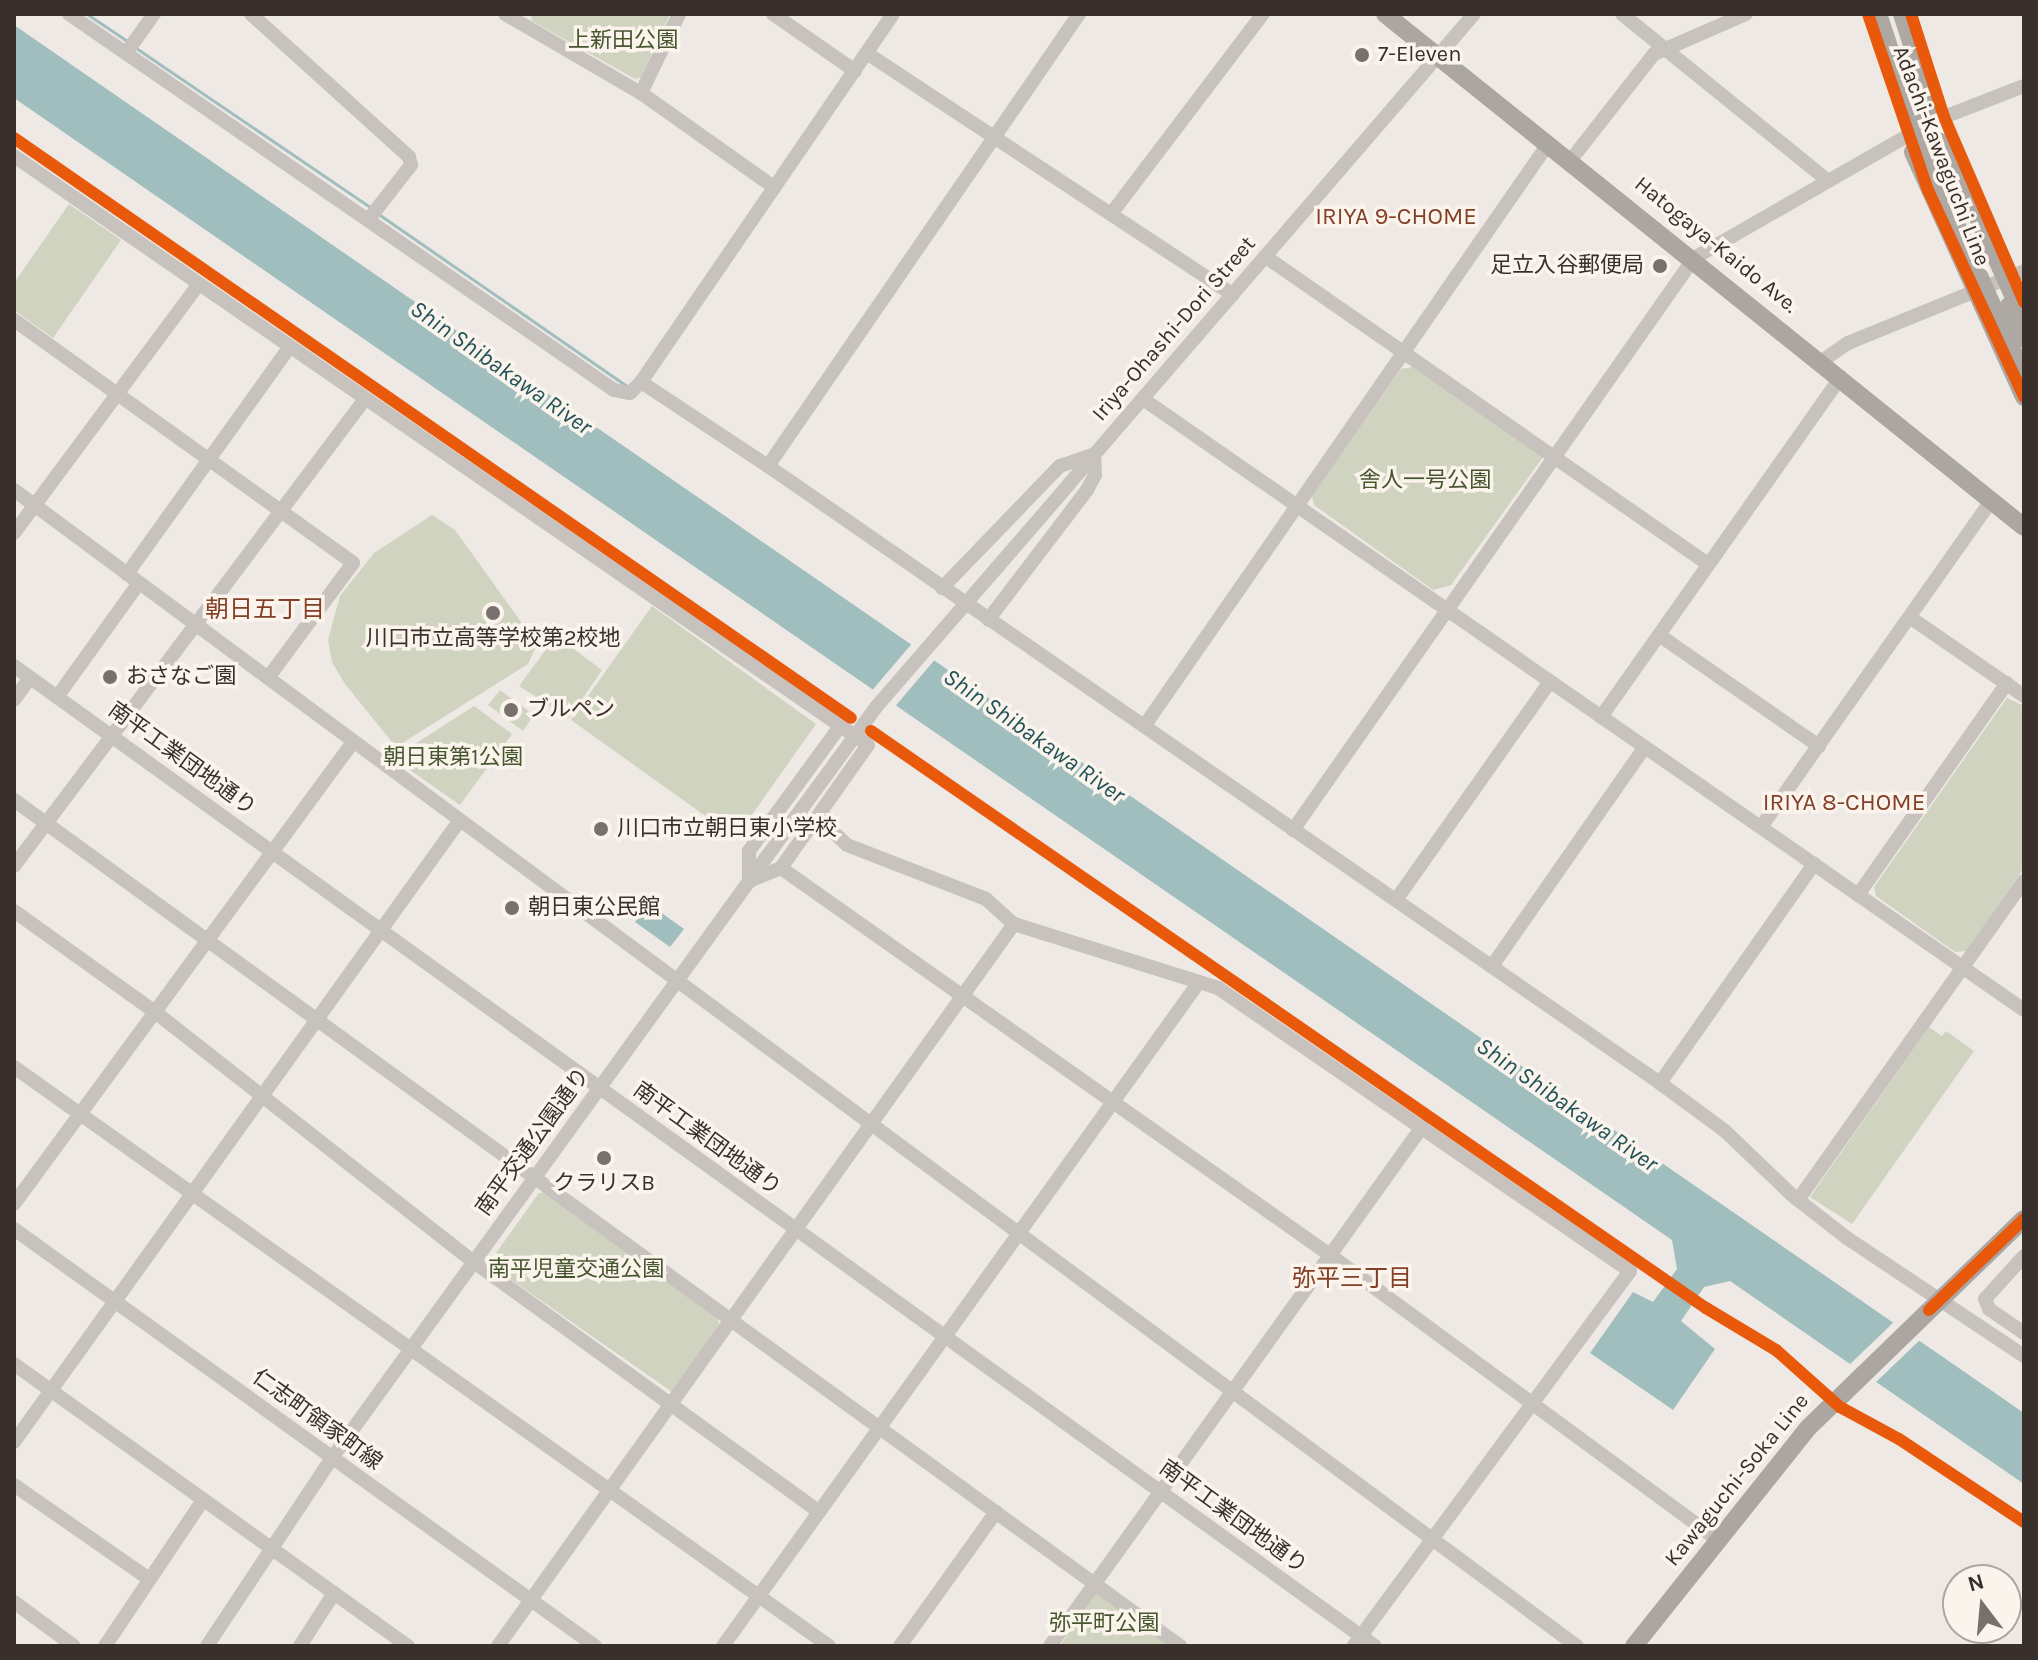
<!DOCTYPE html>
<meta charset="utf-8">
<style>
body{margin:0}
#map{position:relative;width:2038px;height:1660px;overflow:hidden;background:#eee9e4;font-family:Karla,"Noto Sans JP",sans-serif}
div>[style]{position:absolute}
.green>*{inset:0;background:#cfd3bf}
.water>*{inset:0;background:#a1bebe}
.pier>*{inset:0;background:#eee9e4}
.stream>*{height:3px;margin:-1.5px;padding:0 1.5px;transform-origin:1.5px;border-radius:1.5px;background:#a1bebe}
.minor>*{height:14px;margin:-7px;padding:0 7px;transform-origin:7px;border-radius:7px;background:#c7c2bd}
.major>*{height:18px;margin:-9px;padding:0 9px;transform-origin:9px;border-radius:9px;background:#aca6a2}
.minor-bridge>*{height:14px;margin:-7px;padding:0 7px;transform-origin:7px;border-radius:7px;background:#c7c2bd}
.highway-bridge>*{height:20px;margin:-10px;padding:0 10px;transform-origin:10px;border-radius:10px;background:#ada8a3}
.cycleway>*{height:12px;margin:-6px;padding:0 6px;transform-origin:6px;border-radius:6px;background:#e8590c}
.dots>*{width:22px;height:22px;translate:-50% -50%;box-sizing:border-box;border:4px solid #faf4ec;border-radius:50%}
span{translate:-50% -50%;white-space:nowrap;text-align:center;line-height:1.15;-webkit-text-stroke:7px #faf4ec;paint-order:stroke}
.park-label{font-size:22px;color:#46562f}
.poi-label{font-size:22px;color:#392f2b}
.left{translate:0 -50%;text-align:left}
.right{translate:-100% -50%;text-align:right}
.street-label{font-size:22px;color:#392f2b}
.neighbourhood-label{font-size:24px;color:#844027}
.water-label{font-size:24px;color:#215359;font-style:italic}
.frame{position:absolute;inset:0;border:16px solid #392f2b;pointer-events:none}
.north{position:absolute;left:1942px;top:1564px;width:80px;height:80px;box-sizing:border-box;background:#faf4ec;border:2px solid #ada59f;border-radius:50%;rotate:344deg;font-size:22px;font-weight:700;line-height:32px;text-align:center;color:#392f2b}
.north::after{content:'';display:block;margin:auto;width:28px;height:36px;background:#78706c;clip-path:polygon(50% 0,100% 100%,50% 72%,0 100%)}
</style>
<div id="map">
<div class="green">
<div style="clip-path:polygon(670px 14px,641px 77px,635px 79px,532px 21px,531px 15px)"></div>
<div style="clip-path:polygon(69px 204px,121px 240px,53px 338px,14px 310px,14px 283px)"></div>
<div style="clip-path:polygon(1413px 367px,1543px 457px,1451px 585px,1433px 590px,1314px 505px,1312px 496px,1401px 369px)"></div>
<div style="clip-path:polygon(432px 515px,455px 530px,537px 644px,528px 664px,396px 747px,345px 684px,332px 662px,328px 640px,340px 596px,374px 553px)"></div>
<div style="clip-path:polygon(652px 606px,816px 724px,744px 826px,725px 830px,571px 720px)"></div>
<div style="clip-path:polygon(556px 636px,602px 670px,569px 718px,519px 686px)"></div>
<div style="clip-path:polygon(500px 690px,534px 715px,523px 731px,488px 705px)"></div>
<div style="clip-path:polygon(2007px 698px,2024px 706px,2024px 868px,1966px 951px,1955px 952px,1876px 896px,1874px 887px)"></div>
<div style="clip-path:polygon(474px 706px,512px 734px,460px 805px,393px 758px)"></div>
<div style="clip-path:polygon(1929px 1027px,1942px 1036px,1946px 1031px,1974px 1051px,1852px 1224px,1810px 1197px)"></div>
<div style="clip-path:polygon(548px 1192px,717px 1317px,720px 1327px,672px 1392px,493px 1267px,491px 1260px,539px 1193px)"></div>
<div style="clip-path:polygon(1097px 1591px,1172px 1646px,1060px 1646px)"></div>
</div>
<div class="water">
<div style="clip-path:polygon(14px 25px,2024px 1413px,2024px 1484px,1730px 1281px,1704px 1287px,1681px 1321px,1715px 1349px,1673px 1410px,1590px 1353px,1633px 1292px,1653px 1302px,1677px 1269px,1672px 1240px,14px 98px)"></div>
<div style="clip-path:polygon(649px 904px,684px 929px,670px 947px,635px 922px)"></div>
</div>
<div class="pier">
<div style="clip-path:polygon(915px 640px,938px 656px,892px 710px,869px 694px)"></div>
<div style="clip-path:polygon(1896px 1320px,1922px 1338px,1873px 1385px,1847px 1367px)"></div>
</div>
<div class="stream">
<div style="left:87px;top:14px;width:48px;rotate:34deg"></div>
<div style="left:136px;top:48px;width:284px;rotate:34.2deg"></div>
<div style="left:377px;top:213px;width:302px;rotate:34.7deg"></div>
</div>
<div class="minor">
<div style="left:69px;top:14px;width:662px;rotate:34.6deg"></div>
<div style="left:614px;top:390px;width:16px;rotate:11deg"></div>
<div style="left:630px;top:393px;width:16px;rotate:-45deg"></div>
<div style="left:641px;top:382px;width:152px;rotate:33.5deg"></div>
<div style="left:768px;top:466px;width:1085px;rotate:34.67deg"></div>
<div style="left:1660px;top:1083px;width:81px;rotate:36.4deg"></div>
<div style="left:1725px;top:1131px;width:94px;rotate:43.7deg"></div>
<div style="left:1793px;top:1196px;width:68px;rotate:37.9deg"></div>
<div style="left:1847px;top:1238px;width:213px;rotate:33.7deg"></div>
<div style="left:251px;top:14px;width:213px;rotate:42.1deg"></div>
<div style="left:409px;top:157px;width:8px;rotate:76deg"></div>
<div style="left:411px;top:165px;width:68px;rotate:127.9deg"></div>
<div style="left:505px;top:14px;width:157px;rotate:30.2deg"></div>
<div style="left:641px;top:93px;width:163px;rotate:35.3deg"></div>
<div style="left:773px;top:14px;width:100px;rotate:34.8deg"></div>
<div style="left:1622px;top:14px;width:264px;rotate:39deg"></div>
<div style="left:126px;top:53px;width:48px;rotate:-54.3deg"></div>
<div style="left:868px;top:54px;width:437px;rotate:33.4deg"></div>
<div style="left:641px;top:93px;width:88px;rotate:-64.3deg"></div>
<div style="left:1944px;top:117px;width:86px;rotate:-21.2deg"></div>
<div style="left:14px;top:156px;width:1037px;rotate:34.59deg"></div>
<div style="left:868px;top:745px;width:151px;rotate:125.3deg"></div>
<div style="left:781px;top:868px;width:32px;rotate:158deg"></div>
<div style="left:1570px;top:161px;width:136px;rotate:-51.9deg"></div>
<div style="left:1654px;top:54px;width:100px;rotate:-23.5deg"></div>
<div style="left:1111px;top:214px;width:251px;rotate:-52.8deg"></div>
<div style="left:1266px;top:257px;width:538px;rotate:34.78deg"></div>
<div style="left:14px;top:320px;width:417px;rotate:35.6deg"></div>
<div style="left:353px;top:563px;width:143px;rotate:126.5deg"></div>
<div style="left:1822px;top:361px;width:32px;rotate:-35deg"></div>
<div style="left:1848px;top:343px;width:190px;rotate:-22.2deg"></div>
<div style="left:641px;top:382px;width:446px;rotate:-55.6deg"></div>
<div style="left:1143px;top:399px;width:1072px;rotate:34.74deg"></div>
<div style="left:768px;top:466px;width:549px;rotate:-55.47deg"></div>
<div style="left:1069px;top:484px;width:620px;rotate:-49.25deg"></div>
<div style="left:14px;top:490px;width:1944px;rotate:36.49deg"></div>
<div style="left:14px;top:533px;width:309px;rotate:-53.4deg"></div>
<div style="left:127px;top:574px;width:277px;rotate:-54.4deg"></div>
<div style="left:942px;top:588px;width:170px;rotate:-46deg"></div>
<div style="left:1060px;top:466px;width:36px;rotate:-19deg"></div>
<div style="left:1094px;top:454px;width:21px;rotate:87deg"></div>
<div style="left:1095px;top:475px;width:17px;rotate:118deg"></div>
<div style="left:1087px;top:490px;width:163px;rotate:127.3deg"></div>
<div style="left:1911px;top:618px;width:137px;rotate:34.6deg"></div>
<div style="left:1659px;top:635px;width:195px;rotate:34.8deg"></div>
<div style="left:14px;top:666px;width:1677px;rotate:35.76deg"></div>
<div style="left:57px;top:697px;width:140px;rotate:-54.3deg"></div>
<div style="left:14px;top:700px;width:27px;rotate:-54deg"></div>
<div style="left:1601px;top:717px;width:416px;rotate:-54.8deg"></div>
<div style="left:1145px;top:725px;width:707px;rotate:-55.25deg"></div>
<div style="left:14px;top:800px;width:1441px;rotate:35.96deg"></div>
<div style="left:818px;top:817px;width:40px;rotate:44deg"></div>
<div style="left:847px;top:845px;width:149px;rotate:21.2deg"></div>
<div style="left:986px;top:899px;width:38px;rotate:42deg"></div>
<div style="left:1014px;top:924px;width:214px;rotate:17.4deg"></div>
<div style="left:1218px;top:988px;width:500px;rotate:34.5deg"></div>
<div style="left:1630px;top:1271px;width:466px;rotate:126.4deg"></div>
<div style="left:1761px;top:827px;width:400px;rotate:-54.8deg"></div>
<div style="left:1293px;top:830px;width:699px;rotate:-54.97deg"></div>
<div style="left:1694px;top:258px;width:245px;rotate:-29.8deg"></div>
<div style="left:14px;top:866px;width:584px;rotate:-53.07deg"></div>
<div style="left:781px;top:868px;width:672px;rotate:35.18deg"></div>
<div style="left:1330px;top:1255px;width:481px;rotate:36.3deg"></div>
<div style="left:749px;top:882px;width:31px;rotate:-90deg"></div>
<div style="left:749px;top:851px;width:155px;rotate:-53.9deg"></div>
<div style="left:1858px;top:895px;width:259px;rotate:-54.9deg"></div>
<div style="left:1396px;top:900px;width:267px;rotate:-54.8deg"></div>
<div style="left:14px;top:911px;width:173px;rotate:35.6deg"></div>
<div style="left:155px;top:1012px;width:405px;rotate:38.1deg"></div>
<div style="left:474px;top:1262px;width:426px;rotate:35.9deg"></div>
<div style="left:1492px;top:966px;width:267px;rotate:-55.1deg"></div>
<div style="left:14px;top:1067px;width:1000px;rotate:35.39deg"></div>
<div style="left:1660px;top:1083px;width:268px;rotate:-54.9deg"></div>
<div style="left:1798px;top:1200px;width:391px;rotate:-54.7deg"></div>
<div style="left:14px;top:1204px;width:573px;rotate:-53.73deg"></div>
<div style="left:14px;top:1229px;width:715px;rotate:35.67deg"></div>
<div style="left:2024px;top:1256px;width:58px;rotate:132.2deg"></div>
<div style="left:1985px;top:1299px;width:11px;rotate:68deg"></div>
<div style="left:1989px;top:1309px;width:42px;rotate:34.4deg"></div>
<div style="left:14px;top:1364px;width:485px;rotate:35.6deg"></div>
<div style="left:14px;top:1442px;width:765px;rotate:-54.36deg"></div>
<div style="left:14px;top:1485px;width:165px;rotate:34.8deg"></div>
<div style="left:14px;top:1602px;width:74px;rotate:36.3deg"></div>
<div style="left:105px;top:1646px;width:176px;rotate:-56.1deg"></div>
<div style="left:207px;top:1646px;width:226px;rotate:-56.4deg"></div>
<div style="left:332px;top:1458px;width:766px;rotate:-54.13deg"></div>
<div style="left:300px;top:1646px;width:63px;rotate:-57.3deg"></div>
<div style="left:498px;top:1646px;width:887px;rotate:-54.45deg"></div>
<div style="left:723px;top:1646px;width:817px;rotate:-54.36deg"></div>
<div style="left:900px;top:1646px;width:165px;rotate:-54.4deg"></div>
<div style="left:1050px;top:1646px;width:639px;rotate:-54.37deg"></div>
</div>
<div class="major">
<div style="left:1385px;top:14px;width:819px;rotate:38.76deg"></div>
<div style="left:1913px;top:152px;width:269px;rotate:65.6deg"></div>
<div style="left:1634px;top:1646px;width:280px;rotate:-51.4deg"></div>
<div style="left:1809px;top:1427px;width:299px;rotate:-44.1deg"></div>
</div>
<div class="minor-bridge">
<div style="left:781px;top:837px;width:162px;rotate:-53.8deg"></div>
<div style="left:877px;top:706px;width:294px;rotate:-49.1deg"></div>
</div>
<div class="highway-bridge">
<div style="left:1877px;top:14px;width:143px;rotate:71.7deg"></div>
<div style="left:1922px;top:150px;width:251px;rotate:66deg"></div>
<div style="left:1903px;top:14px;width:133px;rotate:72deg"></div>
<div style="left:1944px;top:140px;width:194px;rotate:65.7deg"></div>
<div style="left:2009px;top:307px;width:34px;rotate:64deg"></div>
</div>
<div class="cycleway">
<div style="left:1868px;top:14px;width:186px;rotate:71.2deg"></div>
<div style="left:1928px;top:190px;width:228px;rotate:65.1deg"></div>
<div style="left:1911px;top:14px;width:108px;rotate:72.2deg"></div>
<div style="left:1944px;top:117px;width:202px;rotate:66.6deg"></div>
<div style="left:14px;top:138px;width:1018px;rotate:34.72deg"></div>
<div style="left:871px;top:731px;width:1015px;rotate:34.65deg"></div>
<div style="left:1706px;top:1308px;width:82px;rotate:31deg"></div>
<div style="left:1776px;top:1350px;width:86px;rotate:41.7deg"></div>
<div style="left:1840px;top:1407px;width:67px;rotate:28.5deg"></div>
<div style="left:1899px;top:1439px;width:150px;rotate:33.6deg"></div>
<div style="left:1929px;top:1310px;width:132px;rotate:-43.8deg"></div>
</div>
<div class="dots">
<div style="left:1362px;top:55px;background:#78706c"></div>
<div style="left:1660px;top:266px;background:#78706c"></div>
<div style="left:493px;top:613px;background:#78706c"></div>
<div style="left:110px;top:677px;background:#78706c"></div>
<div style="left:511px;top:710px;background:#78706c"></div>
<div style="left:601px;top:829px;background:#78706c"></div>
<div style="left:512px;top:908px;background:#78706c"></div>
<div style="left:604px;top:1158px;background:#78706c"></div>
</div>
<div class="park-label">
<span style="left:623px;top:41px">上新田公園</span>
<span style="left:1425px;top:481px">舎人一号公園</span>
<span style="left:453px;top:758px">朝日東第1公園</span>
<span style="left:576px;top:1270px">南平児童交通公園</span>
<span style="left:1104px;top:1624px">弥平町公園</span>
</div>
<div class="poi-label">
<span class="left" style="left:1378px;top:55px">7-Eleven</span>
<span class="right" style="left:1644px;top:266px">足立入谷郵便局</span>
<span style="left:493px;top:639px">川口市立高等学校第2校地</span>
<span class="left" style="left:126px;top:677px">おさなご園</span>
<span class="left" style="left:527px;top:710px">ブルペン</span>
<span class="left" style="left:617px;top:829px">川口市立朝日東小学校</span>
<span class="left" style="left:528px;top:908px">朝日東公民館</span>
<span style="left:604px;top:1184px">クラリスB</span>
</div>
<div class="street-label">
<span style="left:1941px;top:156px;rotate:69deg">Adachi-Kawaguchi Line</span>
<span style="left:1716px;top:245px;rotate:39deg">Hatogaya-Kaido Ave.</span>
<span style="left:1174px;top:329px;rotate:-49deg">Iriya-Ohashi-Dori Street</span>
<span style="left:182px;top:759px;rotate:36deg">南平工業団地通り</span>
<span style="left:707px;top:1139px;rotate:36deg">南平工業団地通り</span>
<span style="left:533px;top:1142px;rotate:-54deg">南平交通公園通り</span>
<span style="left:317px;top:1420px;rotate:36deg">仁志町領家町線</span>
<span style="left:1737px;top:1480px;rotate:-51deg">Kawaguchi-Soka Line</span>
<span style="left:1233px;top:1517px;rotate:36deg">南平工業団地通り</span>
</div>
<div class="neighbourhood-label">
<span style="left:1396px;top:217px">IRIYA 9-CHOME</span>
<span style="left:265px;top:610px">朝日五丁目</span>
<span style="left:1844px;top:803px">IRIYA 8-CHOME</span>
<span style="left:1352px;top:1279px">弥平三丁目</span>
</div>
<div class="water-label">
<span style="left:501px;top:368px;rotate:35deg">Shin Shibakawa River</span>
<span style="left:1034px;top:736px;rotate:35deg">Shin Shibakawa River</span>
<span style="left:1567px;top:1105px;rotate:35deg">Shin Shibakawa River</span>
</div>
<div class="frame"></div>
<div class="north">N</div>
</div>
